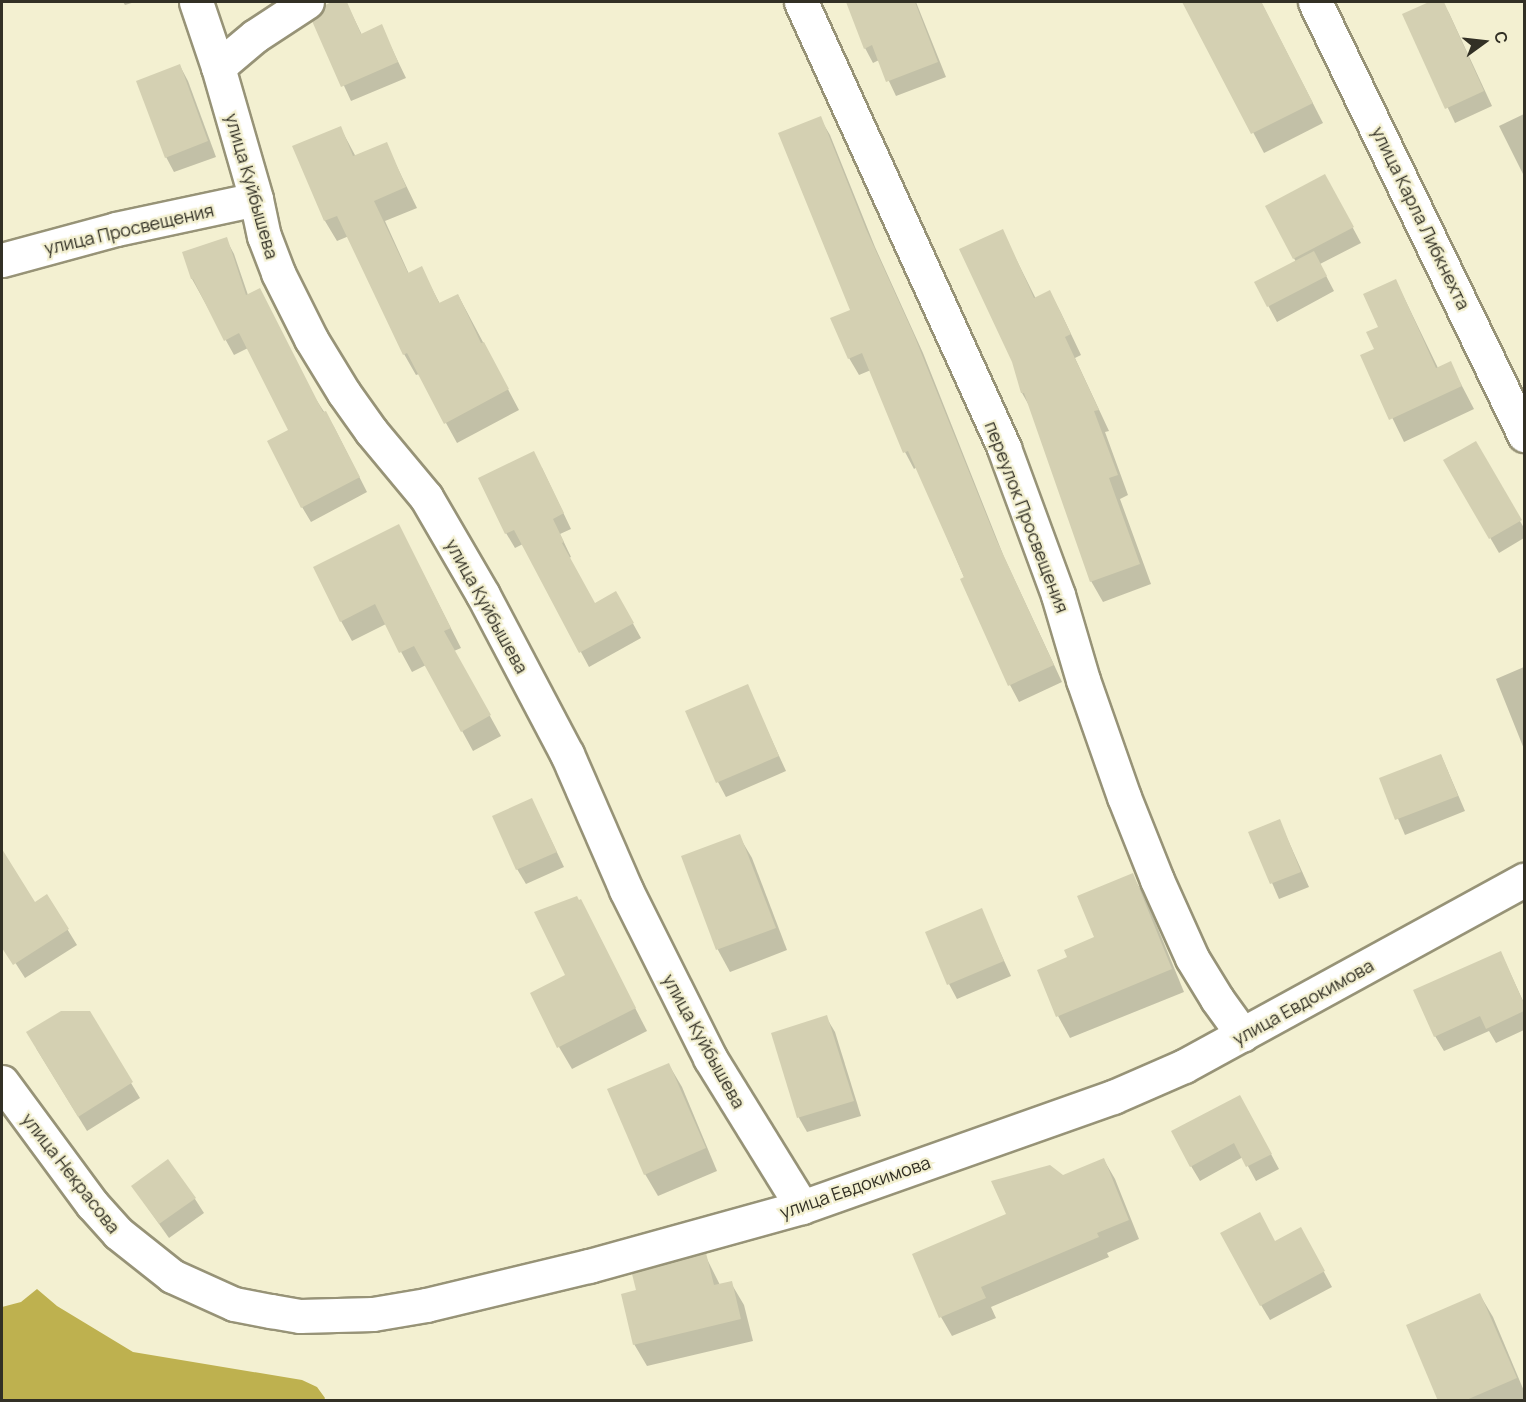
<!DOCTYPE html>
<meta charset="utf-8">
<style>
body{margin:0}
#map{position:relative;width:1526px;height:1402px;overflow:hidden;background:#f3f0d1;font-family:Manrope,sans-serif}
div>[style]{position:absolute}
.water>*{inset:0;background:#beb14f}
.shadow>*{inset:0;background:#0003}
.building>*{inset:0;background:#d4d0b2}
.roads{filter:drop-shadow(2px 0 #979377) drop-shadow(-2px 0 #979377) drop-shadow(0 2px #979377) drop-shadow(0 -2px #979377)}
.minor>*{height:33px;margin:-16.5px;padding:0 16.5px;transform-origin:16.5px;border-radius:16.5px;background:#fff}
span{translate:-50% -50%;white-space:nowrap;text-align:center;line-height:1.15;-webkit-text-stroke:4.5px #f3f0d1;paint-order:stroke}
.street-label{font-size:18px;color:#323025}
.frame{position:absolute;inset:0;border:3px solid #323025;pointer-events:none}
.north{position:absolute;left:1454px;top:12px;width:60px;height:60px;-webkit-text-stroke:4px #f3f0d1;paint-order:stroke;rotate:75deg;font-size:16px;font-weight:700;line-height:24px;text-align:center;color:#323025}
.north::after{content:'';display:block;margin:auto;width:21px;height:27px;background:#323025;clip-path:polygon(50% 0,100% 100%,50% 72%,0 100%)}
</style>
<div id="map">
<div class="water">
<div style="clip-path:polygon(37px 1289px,57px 1306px,133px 1352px,302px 1380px,317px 1387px,325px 1398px,324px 1400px,2px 1400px,2px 1307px,21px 1302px)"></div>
</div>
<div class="shadow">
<div style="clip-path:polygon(123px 2px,135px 2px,125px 5px)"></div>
<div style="clip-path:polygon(336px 2px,346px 2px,362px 35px,381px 26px,406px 78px,351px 101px,314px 21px,325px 12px,326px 6px)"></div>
<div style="clip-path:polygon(856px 2px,916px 2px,946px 77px,896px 96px,879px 60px,873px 63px,865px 48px,848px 4px)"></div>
<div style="clip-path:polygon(1198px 2px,1261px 2px,1323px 123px,1264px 153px,1187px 7px)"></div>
<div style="clip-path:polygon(1433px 2px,1442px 2px,1449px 13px,1492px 106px,1455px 123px,1404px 15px)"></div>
<div style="clip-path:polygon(180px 66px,188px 81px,216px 157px,174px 172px,166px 157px)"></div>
<div style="clip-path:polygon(1524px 114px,1524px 176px,1499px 126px)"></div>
<div style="clip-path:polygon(820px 118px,830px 135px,875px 247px,923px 353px,1004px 557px,1062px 682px,1019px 702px,1010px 685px,917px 467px,914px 469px,905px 452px,871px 370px,859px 375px,849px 358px,852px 310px)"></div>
<div style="clip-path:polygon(340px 127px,356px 157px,386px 144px,417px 208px,385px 221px,409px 274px,421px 268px,440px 304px,458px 295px,519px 410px,457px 443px,419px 374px,416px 375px,404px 354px,349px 236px,337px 241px,325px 221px,294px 147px)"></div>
<div style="clip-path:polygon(1333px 191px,1361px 243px,1320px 264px,1334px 291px,1277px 322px,1256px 283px,1296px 262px,1267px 207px)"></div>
<div style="clip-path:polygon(1002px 231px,1036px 299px,1050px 292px,1061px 313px,1081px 355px,1075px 358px,1109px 431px,1105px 432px,1128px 495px,1120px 499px,1151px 584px,1103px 602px,1091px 581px,1031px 409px,1022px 393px)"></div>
<div style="clip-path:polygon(226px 239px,234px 254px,248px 295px,334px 427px,367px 492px,311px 522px,302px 507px,290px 431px,248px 348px,234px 355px,192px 279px)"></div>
<div style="clip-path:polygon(1396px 281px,1438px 368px,1450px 363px,1474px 409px,1404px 442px,1362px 356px,1376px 350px,1380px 327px)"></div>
<div style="clip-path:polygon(1475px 443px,1524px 528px,1524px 538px,1499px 553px,1445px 460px)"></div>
<div style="clip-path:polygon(542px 468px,571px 529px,560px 534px,571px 557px,569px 558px,595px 605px,616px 593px,641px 638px,589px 667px,523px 544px,515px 548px,506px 533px)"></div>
<div style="clip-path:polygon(399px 526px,461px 648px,454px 651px,501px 736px,473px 751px,426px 665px,412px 672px,386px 624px,352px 641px,341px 621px)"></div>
<div style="clip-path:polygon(1524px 667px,1524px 749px,1496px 679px)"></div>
<div style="clip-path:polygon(747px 686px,786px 771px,726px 797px,718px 782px)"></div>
<div style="clip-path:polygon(1441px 755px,1465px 811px,1405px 835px,1381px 779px)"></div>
<div style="clip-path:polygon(532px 800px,564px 867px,526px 884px,517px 869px)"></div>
<div style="clip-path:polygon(1279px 820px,1309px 887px,1279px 899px,1250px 832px)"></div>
<div style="clip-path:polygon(739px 836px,752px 858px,787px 950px,730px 972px,718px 950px,683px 857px)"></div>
<div style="clip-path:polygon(1132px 875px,1145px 897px,1184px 992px,1070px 1038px,1058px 1016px,1096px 938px)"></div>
<div style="clip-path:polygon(17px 876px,34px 904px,47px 896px,77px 945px,25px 978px,2px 942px,2px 885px)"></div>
<div style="clip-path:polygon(580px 901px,647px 1031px,572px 1069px,559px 1047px)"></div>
<div style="clip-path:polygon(981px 910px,1011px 976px,957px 999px,949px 984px)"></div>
<div style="clip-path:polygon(1501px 953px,1524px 1003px,1524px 1030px,1496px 1043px,1489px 1031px,1444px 1051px,1435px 1036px)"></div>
<div style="clip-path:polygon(89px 1013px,140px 1098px,87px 1131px,36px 1048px)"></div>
<div style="clip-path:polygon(826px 1017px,835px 1032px,861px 1116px,807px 1132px,799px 1118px,773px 1034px)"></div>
<div style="clip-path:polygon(669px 1065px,682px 1087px,717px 1171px,658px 1196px,645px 1174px)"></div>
<div style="clip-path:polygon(1248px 1111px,1279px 1169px,1256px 1181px,1243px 1157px,1200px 1181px,1191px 1166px)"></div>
<div style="clip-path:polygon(1104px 1160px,1115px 1179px,1139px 1239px,1107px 1253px,1109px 1257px,991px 1307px,996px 1318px,952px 1336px,941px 1317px,1008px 1215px,1063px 1177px)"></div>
<div style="clip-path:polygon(133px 1187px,195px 1199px,204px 1213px,169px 1238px)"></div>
<div style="clip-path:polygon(1275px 1243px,1309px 1244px,1332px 1287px,1270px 1320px,1261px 1305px)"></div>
<div style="clip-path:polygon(705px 1255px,720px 1285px,731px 1283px,744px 1305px,753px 1341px,647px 1366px,634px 1344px,638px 1291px)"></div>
<div style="clip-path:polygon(1480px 1295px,1493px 1317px,1524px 1391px,1524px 1400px,1440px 1400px)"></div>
</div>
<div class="building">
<div style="clip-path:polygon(332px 2px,347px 2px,361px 34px,382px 24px,398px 62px,341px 87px,312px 21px,323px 11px,325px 5px)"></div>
<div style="clip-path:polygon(846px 2px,915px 2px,938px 62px,886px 82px,872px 45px,864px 49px)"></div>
<div style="clip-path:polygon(1182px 2px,1265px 2px,1262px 3px,1313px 103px,1251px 134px)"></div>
<div style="clip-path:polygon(1429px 2px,1444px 2px,1484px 91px,1445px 109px,1402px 14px)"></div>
<div style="clip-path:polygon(180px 64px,208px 141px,165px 158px,136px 81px)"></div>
<div style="clip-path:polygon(821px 116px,866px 229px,914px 335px,996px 539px,1054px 665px,1008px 686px,960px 579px,964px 577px,908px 451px,903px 453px,862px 353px,848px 359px,830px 318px,850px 310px,778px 133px)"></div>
<div style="clip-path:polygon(341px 126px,353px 156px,387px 142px,406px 187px,374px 201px,408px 273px,422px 266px,439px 303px,458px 294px,481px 343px,484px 342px,509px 389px,444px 424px,407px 353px,403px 355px,337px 216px,324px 221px,292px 146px)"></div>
<div style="clip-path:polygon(1325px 174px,1354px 227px,1293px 259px,1265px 206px)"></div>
<div style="clip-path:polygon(1003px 229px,1034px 298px,1050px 290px,1071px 334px,1065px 337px,1099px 410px,1094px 411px,1118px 475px,1109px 478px,1140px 564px,1090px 582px,1024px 393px,1021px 393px,1012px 362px,959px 249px)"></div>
<div style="clip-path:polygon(227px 237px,246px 295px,260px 288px,323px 412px,326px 411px,360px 477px,301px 508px,267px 441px,288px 430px,239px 333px,224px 341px,193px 279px,191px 279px,182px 252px)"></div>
<div style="clip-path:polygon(1314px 251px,1327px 276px,1267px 307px,1254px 282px)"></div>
<div style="clip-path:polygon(1396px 279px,1436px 368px,1451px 361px,1462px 386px,1389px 420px,1360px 355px,1374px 349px,1366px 332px,1378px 327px,1363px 294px)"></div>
<div style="clip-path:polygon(1476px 441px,1522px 520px,1489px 539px,1443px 460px)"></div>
<div style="clip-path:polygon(534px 451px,564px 513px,553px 519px,564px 542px,562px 543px,595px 603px,616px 591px,634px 623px,579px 653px,514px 530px,505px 534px,478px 478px)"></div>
<div style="clip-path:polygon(399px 524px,451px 628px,444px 631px,491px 715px,461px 732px,414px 646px,399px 653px,375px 604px,340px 622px,313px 567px)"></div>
<div style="clip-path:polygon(748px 684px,779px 756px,716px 783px,685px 711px)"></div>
<div style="clip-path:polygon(1441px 754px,1458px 796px,1395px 820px,1379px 778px)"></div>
<div style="clip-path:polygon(532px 798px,557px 852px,516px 870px,492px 816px)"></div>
<div style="clip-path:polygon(1280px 819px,1301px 872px,1270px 884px,1248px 832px)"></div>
<div style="clip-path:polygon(740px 834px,776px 928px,716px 950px,681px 856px)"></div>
<div style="clip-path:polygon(2px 849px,35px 902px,47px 894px,69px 929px,13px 965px,2px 948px)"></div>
<div style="clip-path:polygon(1133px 873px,1172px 969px,1056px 1017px,1037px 970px,1067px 957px,1064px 950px,1094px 937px,1077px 896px)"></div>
<div style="clip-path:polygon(577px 896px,579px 900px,581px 899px,636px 1008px,557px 1048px,530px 993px,565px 975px,534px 912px)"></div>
<div style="clip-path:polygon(982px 908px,1004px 961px,947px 985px,925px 932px)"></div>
<div style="clip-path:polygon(1501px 951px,1524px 1004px,1524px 1011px,1486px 1029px,1480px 1016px,1434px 1037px,1413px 990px)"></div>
<div style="clip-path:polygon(61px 1011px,90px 1011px,133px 1082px,78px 1117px,26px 1032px)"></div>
<div style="clip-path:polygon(827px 1015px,854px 1101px,797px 1118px,771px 1033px)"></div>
<div style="clip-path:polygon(669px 1063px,706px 1148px,644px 1175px,607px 1089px)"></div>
<div style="clip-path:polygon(1240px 1095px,1272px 1154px,1246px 1167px,1234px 1143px,1190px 1167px,1171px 1131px)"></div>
<div style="clip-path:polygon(1104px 1158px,1129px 1220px,1097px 1233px,1099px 1237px,981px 1287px,986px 1298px,939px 1318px,912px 1254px,1006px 1214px,991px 1181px,1050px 1165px,1063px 1175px)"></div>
<div style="clip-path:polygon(168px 1159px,196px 1198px,159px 1224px,131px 1186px)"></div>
<div style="clip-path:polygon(1260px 1212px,1275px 1241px,1301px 1227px,1325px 1271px,1260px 1306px,1220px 1233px)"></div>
<div style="clip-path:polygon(706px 1253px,714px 1285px,732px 1281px,741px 1319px,633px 1345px,621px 1294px,636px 1290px,632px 1274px)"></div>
<div style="clip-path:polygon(1480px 1293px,1517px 1378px,1464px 1401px,1438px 1401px,1406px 1325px)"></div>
</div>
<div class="roads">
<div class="minor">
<div style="left:196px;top:2px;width:69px;rotate:71.3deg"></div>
<div style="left:218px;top:67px;width:137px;rotate:73.9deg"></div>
<div style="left:256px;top:199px;width:38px;rotate:78deg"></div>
<div style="left:264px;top:236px;width:40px;rotate:69deg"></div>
<div style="left:278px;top:273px;width:74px;rotate:63.4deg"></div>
<div style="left:311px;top:339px;width:63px;rotate:58.6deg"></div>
<div style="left:344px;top:393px;width:47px;rotate:54.6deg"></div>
<div style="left:371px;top:431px;width:86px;rotate:50.2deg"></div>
<div style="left:426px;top:497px;width:113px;rotate:59.8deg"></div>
<div style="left:483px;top:595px;width:180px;rotate:62.2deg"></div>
<div style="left:567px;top:754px;width:148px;rotate:66.5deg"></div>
<div style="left:626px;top:890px;width:188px;rotate:63.4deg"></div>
<div style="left:710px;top:1058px;width:175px;rotate:58.3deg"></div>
<div style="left:801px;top:2px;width:490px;rotate:65.5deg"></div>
<div style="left:1004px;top:448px;width:157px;rotate:69.8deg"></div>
<div style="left:1058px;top:595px;width:89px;rotate:73.6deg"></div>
<div style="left:1083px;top:680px;width:124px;rotate:70.7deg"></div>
<div style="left:1124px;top:797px;width:89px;rotate:68.3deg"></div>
<div style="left:1157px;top:880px;width:85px;rotate:65.8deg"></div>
<div style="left:1192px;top:958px;width:48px;rotate:58.6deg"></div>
<div style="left:1217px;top:999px;width:44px;rotate:54.2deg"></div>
<div style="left:1315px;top:2px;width:481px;rotate:64.2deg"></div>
<div style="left:218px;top:67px;width:48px;rotate:-40deg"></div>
<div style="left:255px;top:36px;width:62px;rotate:-33.2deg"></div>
<div style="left:2px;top:260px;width:118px;rotate:-15.2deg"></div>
<div style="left:116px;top:229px;width:143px;rotate:-12.1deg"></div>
<div style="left:2px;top:1082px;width:152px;rotate:53.6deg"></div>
<div style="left:92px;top:1204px;width:39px;rotate:48deg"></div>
<div style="left:118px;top:1233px;width:69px;rotate:38.5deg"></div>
<div style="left:172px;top:1276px;width:68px;rotate:24.3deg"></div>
<div style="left:234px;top:1304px;width:38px;rotate:11deg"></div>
<div style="left:271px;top:1311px;width:29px;rotate:10deg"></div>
<div style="left:300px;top:1316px;width:73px;rotate:-1.6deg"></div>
<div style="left:373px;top:1314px;width:54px;rotate:-9.6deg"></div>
<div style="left:426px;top:1305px;width:168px;rotate:-13.5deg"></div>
<div style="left:589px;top:1266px;width:221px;rotate:-15.5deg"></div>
<div style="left:802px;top:1207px;width:330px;rotate:-19.5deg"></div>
<div style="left:1113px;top:1097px;width:77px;rotate:-23.6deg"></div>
<div style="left:1184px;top:1066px;width:388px;rotate:-28.7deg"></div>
</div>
</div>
<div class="street-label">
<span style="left:252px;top:186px;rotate:74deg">улица Куйбышева</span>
<span style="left:1421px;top:218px;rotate:64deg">улица Карла Либкнехта</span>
<span style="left:129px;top:229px;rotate:-13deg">улица Просвещения</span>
<span style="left:1027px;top:517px;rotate:69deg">переулок Просвещения</span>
<span style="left:487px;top:606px;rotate:61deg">улица Куйбышева</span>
<span style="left:1303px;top:1002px;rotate:-29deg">улица Евдокимова</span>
<span style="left:704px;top:1041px;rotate:61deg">улица Куйбышева</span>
<span style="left:71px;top:1173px;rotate:52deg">улица Некрасова</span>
<span style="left:855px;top:1187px;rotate:-19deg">улица Евдокимова</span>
</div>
<div class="frame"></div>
<div class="north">С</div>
</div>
